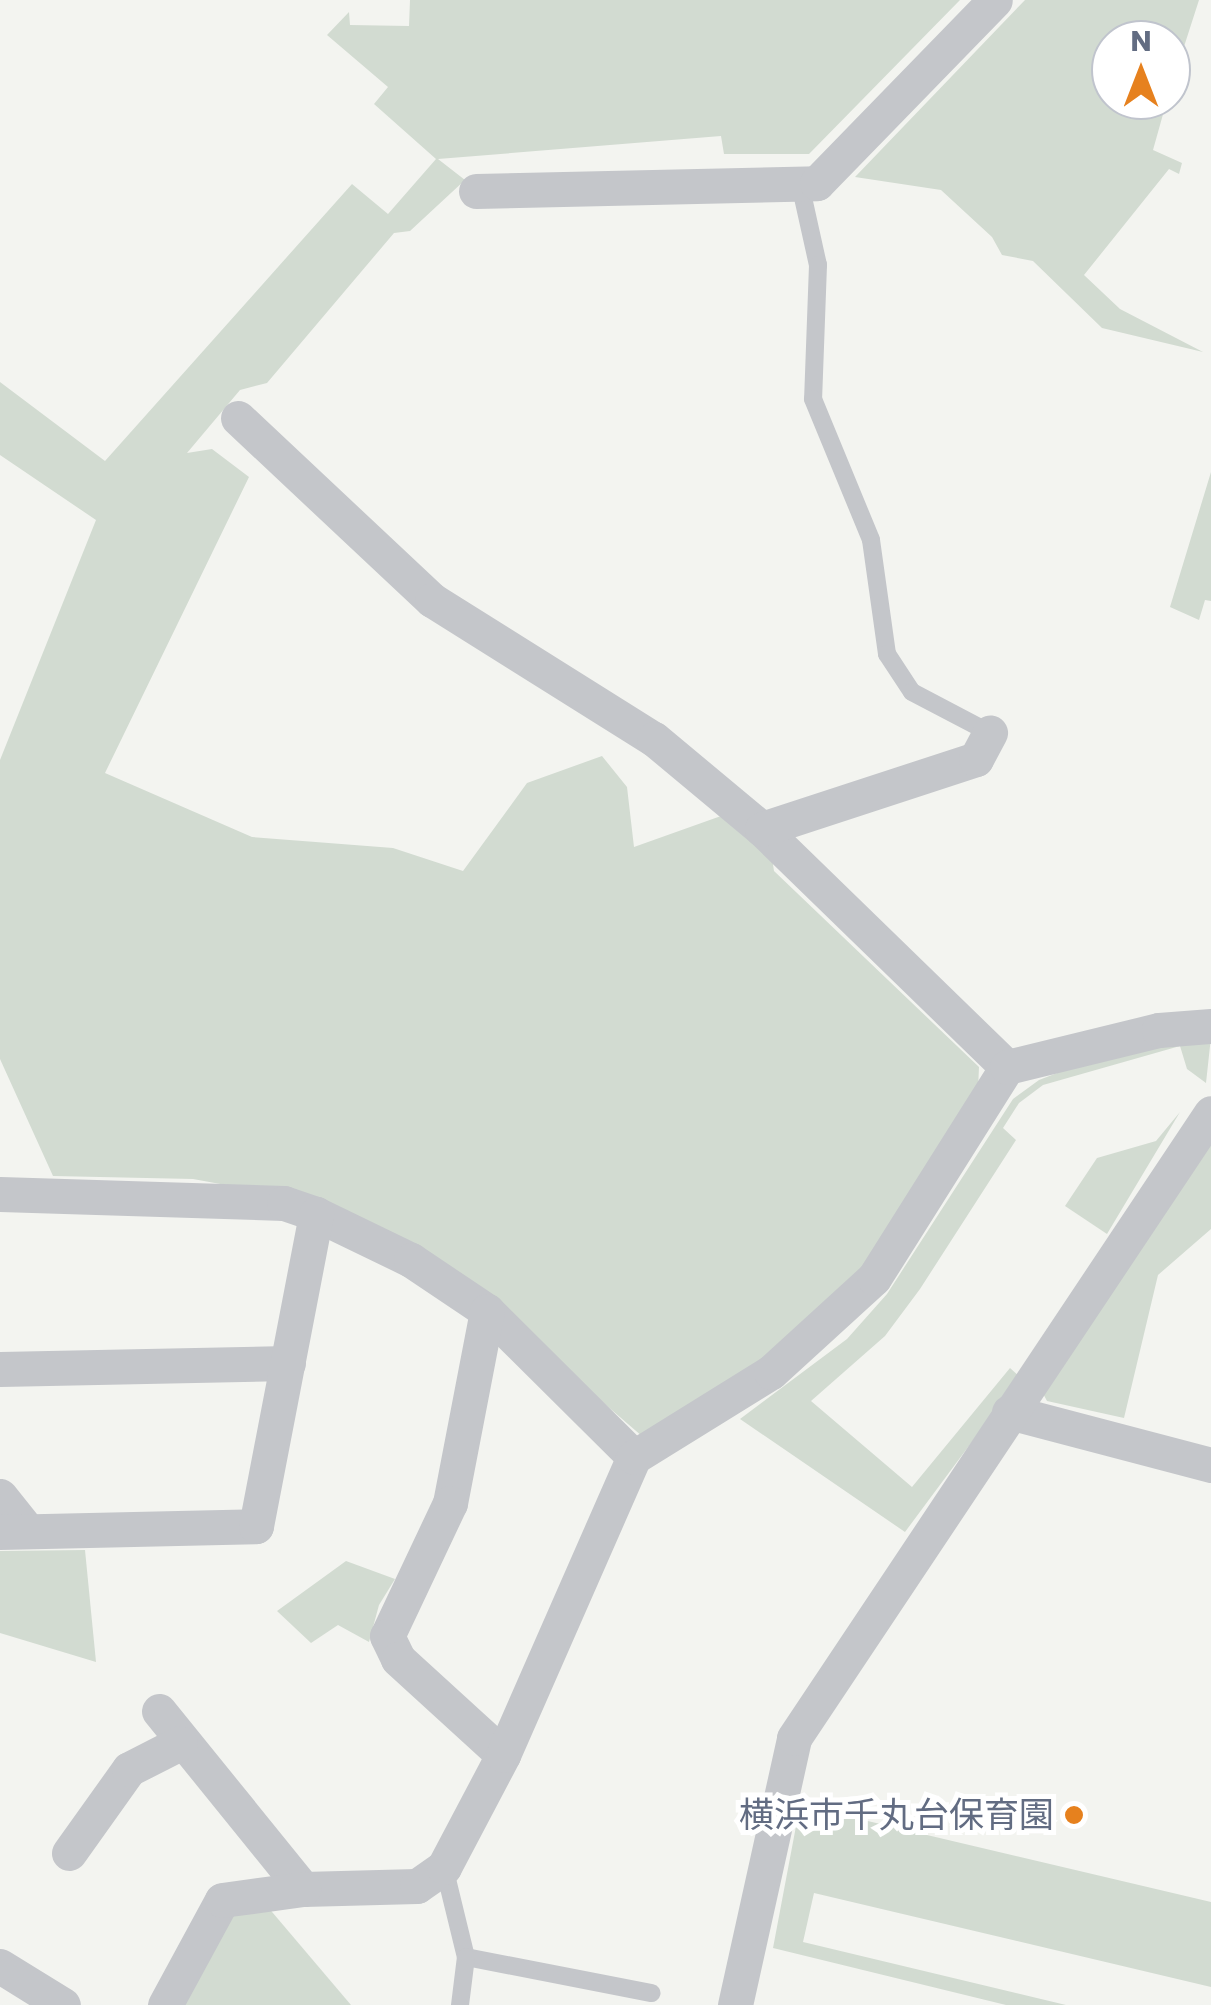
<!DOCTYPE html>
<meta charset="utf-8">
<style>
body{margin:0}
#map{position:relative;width:1211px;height:2005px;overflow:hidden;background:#f3f4f0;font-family:Poppins,"Noto Sans JP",sans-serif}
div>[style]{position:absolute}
.green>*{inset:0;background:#d2dbd1}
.lane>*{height:18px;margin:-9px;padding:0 9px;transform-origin:9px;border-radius:9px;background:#c4c6ca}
.street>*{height:35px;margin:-17.5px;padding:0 17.5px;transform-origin:17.5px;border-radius:17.5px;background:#c4c6ca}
.dots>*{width:28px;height:28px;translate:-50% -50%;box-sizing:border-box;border:5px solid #fff;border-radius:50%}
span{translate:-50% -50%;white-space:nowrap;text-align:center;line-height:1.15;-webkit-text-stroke:10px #fff;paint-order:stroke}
.poi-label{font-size:35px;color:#626c82}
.right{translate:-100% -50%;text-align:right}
.north{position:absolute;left:1091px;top:20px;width:100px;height:100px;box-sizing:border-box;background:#fff;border:2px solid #c0c4cd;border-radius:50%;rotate:0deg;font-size:28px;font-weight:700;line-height:40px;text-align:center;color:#626c82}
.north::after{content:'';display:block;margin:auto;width:35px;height:45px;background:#e6811e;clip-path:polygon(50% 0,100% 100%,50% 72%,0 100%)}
</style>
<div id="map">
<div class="green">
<div style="clip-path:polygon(410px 0,960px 0,809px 154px,724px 154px,721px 136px,438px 159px,465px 180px,410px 231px,394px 233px,267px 383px,240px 390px,187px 453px,212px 449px,249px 477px,105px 773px,252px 837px,393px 848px,463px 871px,527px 783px,602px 756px,627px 787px,634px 847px,721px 816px,771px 851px,774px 871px,979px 1067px,978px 1090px,852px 1282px,805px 1332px,643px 1437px,444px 1265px,291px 1197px,193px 1179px,53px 1176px,0 1059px,0 760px,96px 520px,0 455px,0 382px,105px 461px,352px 184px,388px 214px,436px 159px,374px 104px,388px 87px,327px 35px,349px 12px,350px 25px,409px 26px)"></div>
<div style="clip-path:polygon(1025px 0,1199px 0,1171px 87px,1171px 40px,1111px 40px,1111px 100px,1167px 100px,1153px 150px,1182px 163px,1179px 174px,1169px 169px,1084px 275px,1120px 309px,1203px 352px,1102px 328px,1033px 261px,1002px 255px,992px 237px,941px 190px,855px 177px)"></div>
<div style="clip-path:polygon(1211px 472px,1211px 601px,1205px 600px,1199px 620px,1170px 607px)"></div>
<div style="clip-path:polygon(1211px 1037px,1206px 1083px,1187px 1069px,1180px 1046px,1043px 1085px,1019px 1103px,1003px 1128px,1016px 1140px,920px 1289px,885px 1336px,811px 1401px,912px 1487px,1010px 1368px,1020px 1377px,905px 1532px,740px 1419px,847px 1339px,887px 1294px,1013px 1099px,1039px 1080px,1083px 1063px)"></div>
<div style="clip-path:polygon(1180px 1112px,1107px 1234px,1065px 1206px,1097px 1158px,1156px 1141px)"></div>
<div style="clip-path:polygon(1211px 1133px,1211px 1229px,1158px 1275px,1124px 1418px,1047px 1401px,1040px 1388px)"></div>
<div style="clip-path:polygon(85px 1550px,96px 1662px,0 1633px,0 1551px)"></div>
<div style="clip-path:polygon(346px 1561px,395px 1579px,379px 1605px,369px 1642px,338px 1625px,311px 1643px,277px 1611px)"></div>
<div style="clip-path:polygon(800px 1805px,1211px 1902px,1211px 1987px,814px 1893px,803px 1942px,1066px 2005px,1006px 2005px,773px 1948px)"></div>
<div style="clip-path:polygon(267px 1906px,351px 2005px,183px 2005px,230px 1908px)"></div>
</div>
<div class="lane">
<div style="left:800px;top:184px;width:83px;rotate:77.5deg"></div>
<div style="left:818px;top:265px;width:134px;rotate:92.1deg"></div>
<div style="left:813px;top:399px;width:152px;rotate:67.6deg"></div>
<div style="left:871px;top:540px;width:115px;rotate:82deg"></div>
<div style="left:887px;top:654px;width:45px;rotate:56.7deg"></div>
<div style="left:912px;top:692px;width:88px;rotate:27.7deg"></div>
<div style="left:444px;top:1867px;width:93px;rotate:76.3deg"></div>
<div style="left:466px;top:1957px;width:189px;rotate:11deg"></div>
<div style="left:460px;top:2005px;width:48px;rotate:-82.9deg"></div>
</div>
<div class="street">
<div style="left:476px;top:191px;width:341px;rotate:-1.3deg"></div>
<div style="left:817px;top:183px;width:255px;rotate:-45.8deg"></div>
<div style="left:238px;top:418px;width:266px;rotate:43.2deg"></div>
<div style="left:432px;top:600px;width:262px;rotate:32.1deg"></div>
<div style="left:654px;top:739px;width:141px;rotate:39.8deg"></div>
<div style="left:762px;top:829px;width:342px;rotate:44.2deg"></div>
<div style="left:762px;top:829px;width:225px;rotate:-18.1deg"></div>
<div style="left:976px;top:759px;width:30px;rotate:-62deg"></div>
<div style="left:0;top:1194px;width:284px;rotate:1.8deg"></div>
<div style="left:284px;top:1203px;width:34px;rotate:19deg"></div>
<div style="left:316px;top:1214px;width:106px;rotate:25.8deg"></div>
<div style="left:411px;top:1260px;width:92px;rotate:33.9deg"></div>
<div style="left:487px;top:1311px;width:207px;rotate:44.8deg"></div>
<div style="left:487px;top:1311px;width:196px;rotate:100.9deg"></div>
<div style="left:450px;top:1503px;width:147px;rotate:115.3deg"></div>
<div style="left:387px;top:1636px;width:25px;rotate:64deg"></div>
<div style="left:398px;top:1659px;width:142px;rotate:42.4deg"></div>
<div style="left:0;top:1369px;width:288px;rotate:-1.2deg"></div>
<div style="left:1009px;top:1412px;width:209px;rotate:14.7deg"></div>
<div style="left:0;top:1496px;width:45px;rotate:51.3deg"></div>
<div style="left:0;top:1532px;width:256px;rotate:-1.3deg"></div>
<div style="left:256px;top:1526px;width:318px;rotate:-79.1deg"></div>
<div style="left:159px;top:1711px;width:229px;rotate:51deg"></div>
<div style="left:303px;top:1889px;width:114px;rotate:-1.5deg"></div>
<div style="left:417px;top:1886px;width:33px;rotate:-35deg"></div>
<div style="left:444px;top:1867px;width:127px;rotate:-62.2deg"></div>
<div style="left:503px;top:1755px;width:326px;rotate:-66.3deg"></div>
<div style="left:634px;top:1457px;width:161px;rotate:-31.8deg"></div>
<div style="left:771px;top:1372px;width:139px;rotate:-42.4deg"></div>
<div style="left:874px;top:1278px;width:249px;rotate:-57.8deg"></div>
<div style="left:1007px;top:1067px;width:156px;rotate:-13.7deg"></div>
<div style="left:1159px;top:1030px;width:52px;rotate:-4.4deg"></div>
<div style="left:69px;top:1853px;width:103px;rotate:-54.5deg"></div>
<div style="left:129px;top:1769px;width:57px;rotate:-27deg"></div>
<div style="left:0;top:1966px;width:74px;rotate:31.8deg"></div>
<div style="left:165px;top:2005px;width:119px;rotate:-61.5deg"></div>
<div style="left:222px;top:1900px;width:82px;rotate:-7.7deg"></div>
<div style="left:735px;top:2005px;width:273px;rotate:-77.5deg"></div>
<div style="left:794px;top:1738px;width:751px;rotate:-56.29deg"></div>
</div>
<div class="dots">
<div style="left:1074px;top:1815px;background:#e6811e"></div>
</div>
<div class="poi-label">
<span class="right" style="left:1054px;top:1815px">横浜市千丸台保育園</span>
</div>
<div class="north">N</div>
</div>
